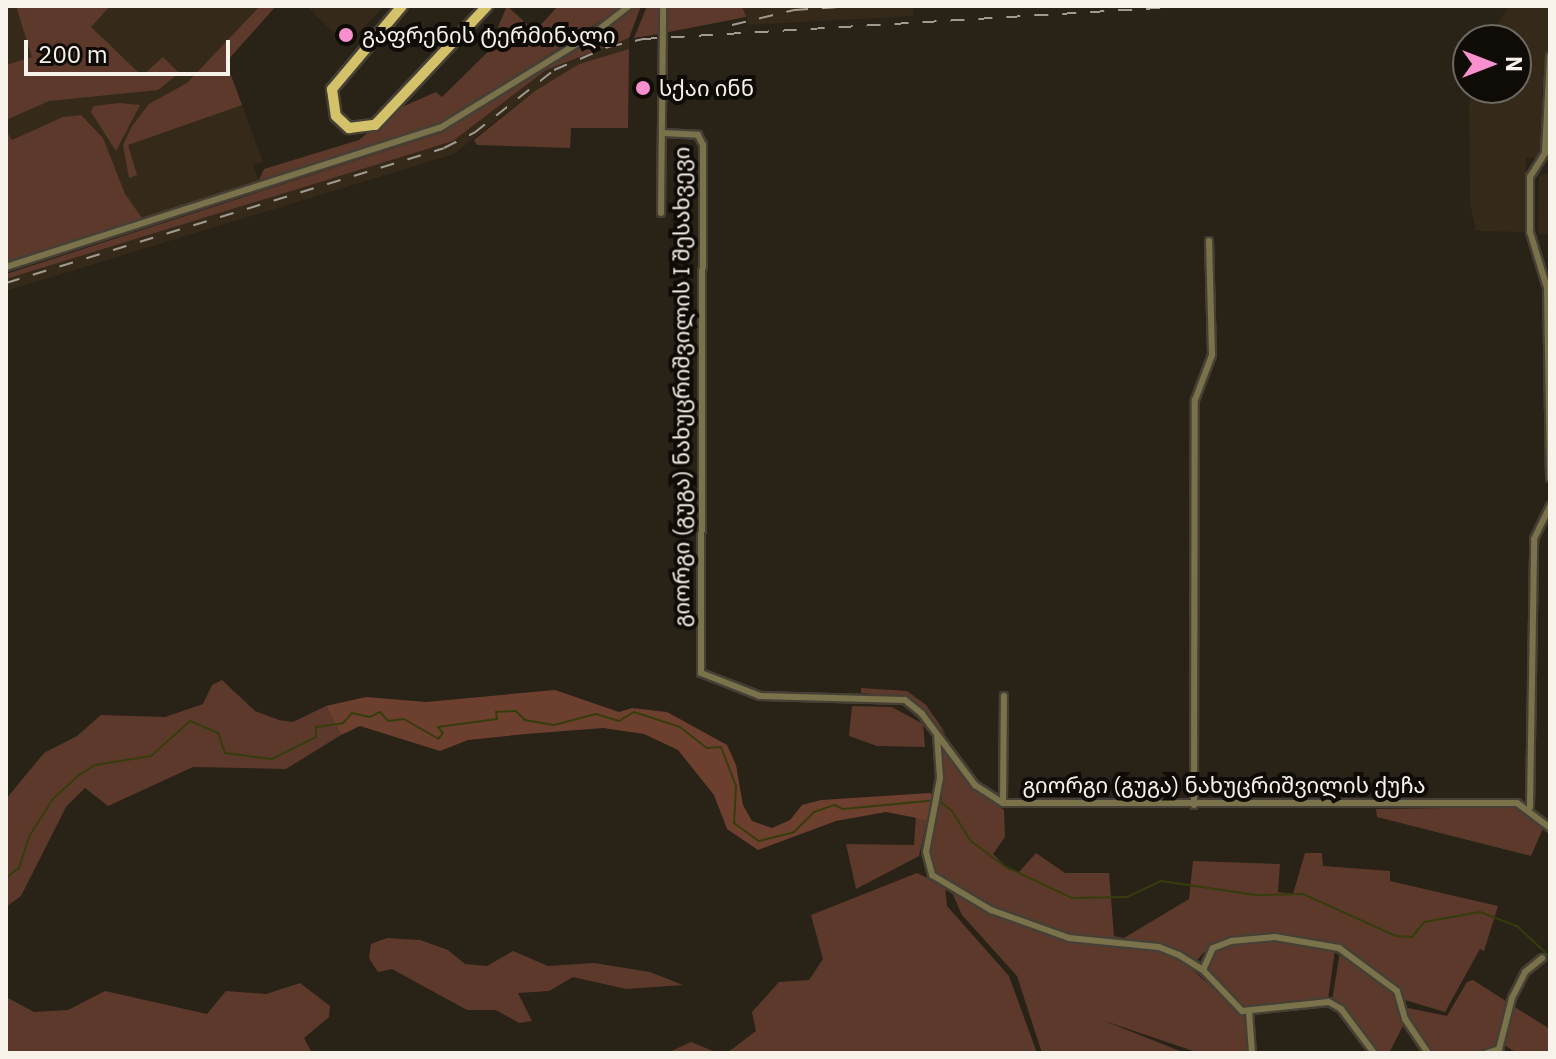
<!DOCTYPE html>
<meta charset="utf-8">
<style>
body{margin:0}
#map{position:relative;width:1556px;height:1059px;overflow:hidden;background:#292217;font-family:"IBM Plex Sans","Noto Sans Georgian",sans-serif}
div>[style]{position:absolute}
.built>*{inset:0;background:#352a19}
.green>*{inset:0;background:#5d392b}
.forest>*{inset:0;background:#6d3f2e}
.stream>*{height:2px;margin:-1px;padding:0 1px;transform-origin:1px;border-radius:1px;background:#363d0c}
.roads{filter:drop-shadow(2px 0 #463f35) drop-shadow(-2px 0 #463f35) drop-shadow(0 2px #463f35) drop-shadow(0 -2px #463f35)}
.street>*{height:6px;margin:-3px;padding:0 3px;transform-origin:3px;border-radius:3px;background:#7a724a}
.primary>*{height:10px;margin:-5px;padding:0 5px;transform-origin:5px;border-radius:5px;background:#d3c26a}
.rail>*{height:2px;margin-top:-1px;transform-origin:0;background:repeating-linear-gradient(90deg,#a09a91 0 14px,transparent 0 28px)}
.dots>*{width:22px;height:22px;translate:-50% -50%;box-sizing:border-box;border:4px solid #0f0c08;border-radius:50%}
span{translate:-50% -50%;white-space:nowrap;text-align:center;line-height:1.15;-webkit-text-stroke:8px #0f0c08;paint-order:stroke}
.poi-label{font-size:22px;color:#f7f2ea}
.left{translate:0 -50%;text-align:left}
.street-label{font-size:22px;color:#f7f2ea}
.frame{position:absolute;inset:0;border:8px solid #f7f2ea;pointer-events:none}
.north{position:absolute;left:1452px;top:24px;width:80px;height:80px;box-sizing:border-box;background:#0f0c08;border:2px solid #6c6862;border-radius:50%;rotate:90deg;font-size:22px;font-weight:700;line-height:32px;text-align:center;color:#f7f2ea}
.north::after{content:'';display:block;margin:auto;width:28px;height:36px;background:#f790cd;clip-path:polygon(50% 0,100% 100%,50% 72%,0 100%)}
.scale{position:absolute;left:24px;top:40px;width:206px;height:36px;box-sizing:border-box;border:4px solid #f7f2ea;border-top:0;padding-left:10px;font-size:24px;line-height:28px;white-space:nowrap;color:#f7f2ea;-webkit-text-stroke:6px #0f0c08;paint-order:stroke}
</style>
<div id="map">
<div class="built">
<div style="clip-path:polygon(6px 6px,276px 6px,226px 62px,263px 162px,253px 165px,259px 180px,6px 262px)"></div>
<div style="clip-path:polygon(306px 6px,384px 6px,347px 45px)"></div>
<div style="clip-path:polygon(742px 6px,914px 6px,913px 16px,749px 25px)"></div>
<div style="clip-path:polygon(1509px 6px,1550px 6px,1550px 88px,1542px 89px,1542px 158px,1526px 158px,1525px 232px,1476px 231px,1470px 203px,1469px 104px,1473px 88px,1516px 88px,1516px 40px,1487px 40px)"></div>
<div style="clip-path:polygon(629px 38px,629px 49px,579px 64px,518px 103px,454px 154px,6px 291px,6px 279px,15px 276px,453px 141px,546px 70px)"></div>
<div style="clip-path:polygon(1550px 172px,1550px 234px,1538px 234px,1539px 176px)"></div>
</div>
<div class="green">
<div style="clip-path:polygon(16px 6px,110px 6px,91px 27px,142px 76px,163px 57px,179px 73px,158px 90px,49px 101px,6px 120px,6px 65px,32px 57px)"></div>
<div style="clip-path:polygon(260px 6px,276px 6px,226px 62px,242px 105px,128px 145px,137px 175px,129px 178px,123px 145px,132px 126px,149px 104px,187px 83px)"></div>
<div style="clip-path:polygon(507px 6px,535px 31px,558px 6px,624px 6px,440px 124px,259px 180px,264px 169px,359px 140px,393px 111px,436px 92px,442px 97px,505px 35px,498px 27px)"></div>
<div style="clip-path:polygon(636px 6px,641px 6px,629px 38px,546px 70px,453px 141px,6px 279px,6px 274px,444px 132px,544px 66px,597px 39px)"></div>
<div style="clip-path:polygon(647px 6px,661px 6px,659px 34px,634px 38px)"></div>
<div style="clip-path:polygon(666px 6px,742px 6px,746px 17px,664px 33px)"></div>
<div style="clip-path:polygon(629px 49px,628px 128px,571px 128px,570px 148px,477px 145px,474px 140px,535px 91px,579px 64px)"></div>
<div style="clip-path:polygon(119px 103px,140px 105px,116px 151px,91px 112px,94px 106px)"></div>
<div style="clip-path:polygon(81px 115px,103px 138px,125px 194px,142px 218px,6px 262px,6px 131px,12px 140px,63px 117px)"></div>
<div style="clip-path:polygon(222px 680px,255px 711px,279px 720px,293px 722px,326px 706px,341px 735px,286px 769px,193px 767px,108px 806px,85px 788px,66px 807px,21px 896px,6px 907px,6px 799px,44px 753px,77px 736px,101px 715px,165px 717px,203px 704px,212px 685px)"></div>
<div style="clip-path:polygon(861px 688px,907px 691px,926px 705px,946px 734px,905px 697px,861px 693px)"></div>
<div style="clip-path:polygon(852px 706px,892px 707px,923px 724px,925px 747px,877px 746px,849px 736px)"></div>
<div style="clip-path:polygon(942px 746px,972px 789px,1004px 810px,1005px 837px,993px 854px,1009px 870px,1019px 872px,1036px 853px,1065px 873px,1109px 873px,1114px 936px,1124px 938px,1189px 899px,1193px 861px,1280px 864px,1278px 892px,1293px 894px,1305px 853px,1322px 853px,1323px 866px,1390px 871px,1390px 881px,1498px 906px,1484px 951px,1480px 949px,1445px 1012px,1405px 1000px,1383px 974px,1341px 945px,1275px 934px,1242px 936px,1211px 945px,1196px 961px,1159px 944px,1072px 937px,992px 908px,934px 874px,928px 852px,942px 798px)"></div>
<div style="clip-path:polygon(1516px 807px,1544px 826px,1531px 856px,1377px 817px,1376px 809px)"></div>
<div style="clip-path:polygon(916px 815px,927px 820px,919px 856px,856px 889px,846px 844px,914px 845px)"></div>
<div style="clip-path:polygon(917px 873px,945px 886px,947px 906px,1009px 976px,1037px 1053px,727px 1053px,756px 1031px,752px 1012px,779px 982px,809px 980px,823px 959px,811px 915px)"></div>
<div style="clip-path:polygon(950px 888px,1070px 942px,1160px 949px,1178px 957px,1244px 1016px,1250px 1053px,1199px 1053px,1102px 1020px,1185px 1053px,1042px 1053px,1017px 976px,962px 915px)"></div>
<div style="clip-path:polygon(387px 938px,420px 940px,448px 950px,465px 964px,487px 966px,513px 951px,548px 966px,594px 963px,650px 972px,683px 985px,626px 989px,573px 977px,549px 991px,518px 993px,532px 1021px,519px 1023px,496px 1010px,467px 1010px,392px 969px,378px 972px,369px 958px,371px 944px)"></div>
<div style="clip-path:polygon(1278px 940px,1335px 950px,1328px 999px,1243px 1008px,1207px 969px,1215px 949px,1231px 942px)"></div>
<div style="clip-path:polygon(1340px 952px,1373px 970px,1400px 1005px,1405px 1022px,1389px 1053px,1375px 1050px,1353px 1019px,1332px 1001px)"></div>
<div style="clip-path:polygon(1473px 980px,1509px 1003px,1497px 1047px,1483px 1053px,1432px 1053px,1403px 1007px,1447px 1016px,1467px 982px)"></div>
<div style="clip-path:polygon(300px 983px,330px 1006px,329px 1017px,304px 1038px,312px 1053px,6px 1053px,6px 997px,34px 1012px,68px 1010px,105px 991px,207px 1014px,226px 991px,266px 994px)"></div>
<div style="clip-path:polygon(1513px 1006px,1550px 1029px,1550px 1053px,1517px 1053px,1504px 1045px)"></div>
<div style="clip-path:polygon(691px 1042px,718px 1053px,667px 1053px)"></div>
</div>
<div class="forest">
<div style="clip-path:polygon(555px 690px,619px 712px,632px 708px,667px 712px,727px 745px,736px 765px,743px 805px,752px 821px,772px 828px,790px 820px,802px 805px,821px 800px,930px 793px,936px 797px,927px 820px,886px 812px,836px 821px,758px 850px,727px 829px,714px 795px,678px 750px,644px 734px,603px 728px,526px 734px,468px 740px,440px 751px,360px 726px,341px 735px,326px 706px,366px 697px,426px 702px)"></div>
</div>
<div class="stream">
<div style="left:6px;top:878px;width:16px;rotate:-38deg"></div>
<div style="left:19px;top:868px;width:35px;rotate:-72deg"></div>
<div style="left:30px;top:835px;width:43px;rotate:-57.4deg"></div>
<div style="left:53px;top:799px;width:35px;rotate:-43deg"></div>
<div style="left:79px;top:775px;width:19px;rotate:-32deg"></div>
<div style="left:95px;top:765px;width:57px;rotate:-9.1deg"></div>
<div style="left:151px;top:756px;width:52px;rotate:-41.9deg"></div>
<div style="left:190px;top:721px;width:30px;rotate:23deg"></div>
<div style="left:218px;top:733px;width:21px;rotate:71deg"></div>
<div style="left:225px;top:753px;width:47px;rotate:7.3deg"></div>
<div style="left:272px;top:759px;width:49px;rotate:-26.6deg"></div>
<div style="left:316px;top:737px;width:10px;rotate:-90deg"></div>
<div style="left:316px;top:727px;width:27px;rotate:-8deg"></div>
<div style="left:343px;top:723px;width:13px;rotate:-48deg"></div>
<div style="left:352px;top:713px;width:18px;rotate:13deg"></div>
<div style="left:370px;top:717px;width:11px;rotate:-27deg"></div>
<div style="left:380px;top:712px;width:12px;rotate:48deg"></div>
<div style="left:388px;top:721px;width:16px;rotate:-7deg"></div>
<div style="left:404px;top:719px;width:39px;rotate:30deg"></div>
<div style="left:438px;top:739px;width:8px;rotate:-50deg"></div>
<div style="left:443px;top:733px;width:8px;rotate:-130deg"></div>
<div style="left:438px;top:727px;width:60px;rotate:-7.7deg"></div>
<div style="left:497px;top:719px;width:7px;rotate:-98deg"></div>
<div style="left:496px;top:712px;width:20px;rotate:-3deg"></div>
<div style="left:516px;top:711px;width:13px;rotate:45deg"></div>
<div style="left:525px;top:720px;width:29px;rotate:10deg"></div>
<div style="left:554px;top:725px;width:43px;rotate:-14.7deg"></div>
<div style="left:596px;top:714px;width:24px;rotate:17deg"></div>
<div style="left:619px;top:721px;width:17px;rotate:-31deg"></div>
<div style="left:634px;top:712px;width:48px;rotate:18.1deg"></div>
<div style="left:680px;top:727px;width:34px;rotate:38deg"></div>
<div style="left:707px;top:748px;width:14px;rotate:-4deg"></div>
<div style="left:721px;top:747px;width:42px;rotate:69deg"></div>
<div style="left:736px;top:786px;width:37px;rotate:93deg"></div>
<div style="left:734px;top:823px;width:31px;rotate:36deg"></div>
<div style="left:759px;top:841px;width:36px;rotate:-14deg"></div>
<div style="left:794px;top:832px;width:28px;rotate:-45deg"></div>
<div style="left:814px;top:812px;width:21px;rotate:-19deg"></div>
<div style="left:834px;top:805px;width:10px;rotate:24deg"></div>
<div style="left:843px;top:809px;width:95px;rotate:-5.4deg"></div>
<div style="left:938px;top:800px;width:18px;rotate:38deg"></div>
<div style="left:952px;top:811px;width:36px;rotate:58deg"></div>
<div style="left:971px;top:841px;width:41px;rotate:37.1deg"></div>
<div style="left:1004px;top:866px;width:75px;rotate:25.2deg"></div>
<div style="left:1072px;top:898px;width:55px;rotate:-1deg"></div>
<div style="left:1127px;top:897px;width:38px;rotate:-25deg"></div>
<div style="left:1161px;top:881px;width:96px;rotate:8.4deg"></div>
<div style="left:1256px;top:895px;width:47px;rotate:-1.2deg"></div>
<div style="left:1303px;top:894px;width:102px;rotate:24.3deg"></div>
<div style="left:1396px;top:936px;width:16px;rotate:4deg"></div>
<div style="left:1412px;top:937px;width:19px;rotate:-51deg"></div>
<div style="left:1424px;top:922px;width:57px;rotate:-10.1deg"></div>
<div style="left:1480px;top:912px;width:40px;rotate:21deg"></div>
<div style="left:1517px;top:926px;width:45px;rotate:43.2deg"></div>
</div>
<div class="roads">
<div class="street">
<div style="left:1550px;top:56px;width:97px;rotate:93deg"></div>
<div style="left:1545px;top:153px;width:28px;rotate:122deg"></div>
<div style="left:1530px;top:177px;width:55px;rotate:90deg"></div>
<div style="left:1530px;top:232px;width:59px;rotate:73.1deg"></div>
<div style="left:1547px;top:288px;width:190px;rotate:89.1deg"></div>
<div style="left:663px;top:133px;width:35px;rotate:3deg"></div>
<div style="left:698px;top:135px;width:11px;rotate:63deg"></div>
<div style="left:703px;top:145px;width:528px;rotate:90.22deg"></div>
<div style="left:701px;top:673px;width:63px;rotate:21.3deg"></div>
<div style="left:760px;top:696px;width:145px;rotate:1.6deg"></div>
<div style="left:905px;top:700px;width:22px;rotate:39deg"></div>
<div style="left:922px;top:714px;width:89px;rotate:53.3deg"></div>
<div style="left:975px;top:785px;width:33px;rotate:33deg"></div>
<div style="left:1003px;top:803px;width:514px"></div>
<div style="left:1517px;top:803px;width:41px;rotate:37.1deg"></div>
<div style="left:661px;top:213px;width:207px;rotate:-89.4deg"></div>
<div style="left:6px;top:267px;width:456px;rotate:-17.8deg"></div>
<div style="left:440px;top:128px;width:180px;rotate:-31.6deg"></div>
<div style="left:593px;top:34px;width:46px;rotate:-37.9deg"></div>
<div style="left:937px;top:735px;width:43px;rotate:86deg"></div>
<div style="left:940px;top:778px;width:75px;rotate:100.7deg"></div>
<div style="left:926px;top:852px;width:24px;rotate:75deg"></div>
<div style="left:932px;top:875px;width:69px;rotate:30.7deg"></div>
<div style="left:991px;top:910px;width:83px;rotate:19.7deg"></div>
<div style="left:1069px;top:938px;width:90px;rotate:5.7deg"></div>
<div style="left:1159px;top:947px;width:22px;rotate:22deg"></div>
<div style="left:1179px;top:955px;width:28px;rotate:32deg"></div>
<div style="left:1203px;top:970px;width:57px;rotate:46.4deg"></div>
<div style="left:1242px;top:1011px;width:87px;rotate:-5.9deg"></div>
<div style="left:1329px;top:1002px;width:14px;rotate:30deg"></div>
<div style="left:1341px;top:1009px;width:55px;rotate:53.1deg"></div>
<div style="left:1003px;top:803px;width:107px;rotate:-89.5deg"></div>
<div style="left:1194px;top:805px;width:405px;rotate:-89.9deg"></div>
<div style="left:1195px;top:400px;width:48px;rotate:-69.3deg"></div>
<div style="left:1212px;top:355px;width:114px;rotate:-91.5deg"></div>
<div style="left:1530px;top:807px;width:268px;rotate:-89.1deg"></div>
<div style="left:1534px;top:539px;width:37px;rotate:-64deg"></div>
<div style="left:1203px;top:970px;width:24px;rotate:-66deg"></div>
<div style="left:1213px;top:948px;width:19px;rotate:-21deg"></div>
<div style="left:1231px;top:941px;width:44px;rotate:-5.2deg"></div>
<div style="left:1275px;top:937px;width:65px;rotate:9.8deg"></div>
<div style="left:1339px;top:948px;width:72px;rotate:36.6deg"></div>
<div style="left:1397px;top:991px;width:29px;rotate:74deg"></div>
<div style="left:1405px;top:1019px;width:41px;rotate:55.9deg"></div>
<div style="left:1249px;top:1011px;width:42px;rotate:85.9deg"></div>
<div style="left:1487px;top:1053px;width:13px;rotate:-18deg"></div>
<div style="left:1499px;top:1049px;width:53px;rotate:-75.7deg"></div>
<div style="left:1512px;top:998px;width:29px;rotate:-63deg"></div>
<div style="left:1525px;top:972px;width:22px;rotate:-39deg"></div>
</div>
<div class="primary">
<div style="left:402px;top:6px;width:109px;rotate:130.1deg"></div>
<div style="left:332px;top:89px;width:27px;rotate:82deg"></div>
<div style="left:336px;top:116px;width:18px;rotate:43deg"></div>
<div style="left:349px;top:128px;width:26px;rotate:-7deg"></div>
<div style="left:375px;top:125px;width:163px;rotate:-46.7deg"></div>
</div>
</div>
<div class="rail">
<div style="left:732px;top:25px;width:64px;rotate:-13.6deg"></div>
<div style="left:794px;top:10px;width:60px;rotate:-3.8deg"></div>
<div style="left:6px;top:283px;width:458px;rotate:-17.1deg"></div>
<div style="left:444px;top:148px;width:34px;rotate:-27deg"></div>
<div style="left:474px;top:133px;width:102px;rotate:-38.2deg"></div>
<div style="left:554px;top:70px;width:59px;rotate:-23.1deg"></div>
<div style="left:608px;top:47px;width:36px;rotate:-13deg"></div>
<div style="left:643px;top:39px;width:550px;rotate:-3.44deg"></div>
</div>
<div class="dots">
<div style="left:346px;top:35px;background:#f790cd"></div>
<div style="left:643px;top:88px;background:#f790cd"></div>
</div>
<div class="poi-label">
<span class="left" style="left:362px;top:35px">გაფრენის ტერმინალი</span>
<span class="left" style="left:659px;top:88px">სქაი ინნ</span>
</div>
<div class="street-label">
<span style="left:681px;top:387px;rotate:-90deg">გიორგი (გუგა) ნახუცრიშვილის I შესახვევი</span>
<span style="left:1224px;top:785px">გიორგი (გუგა) ნახუცრიშვილის ქუჩა</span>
</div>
<div class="frame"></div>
<div class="north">N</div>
<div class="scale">200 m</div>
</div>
